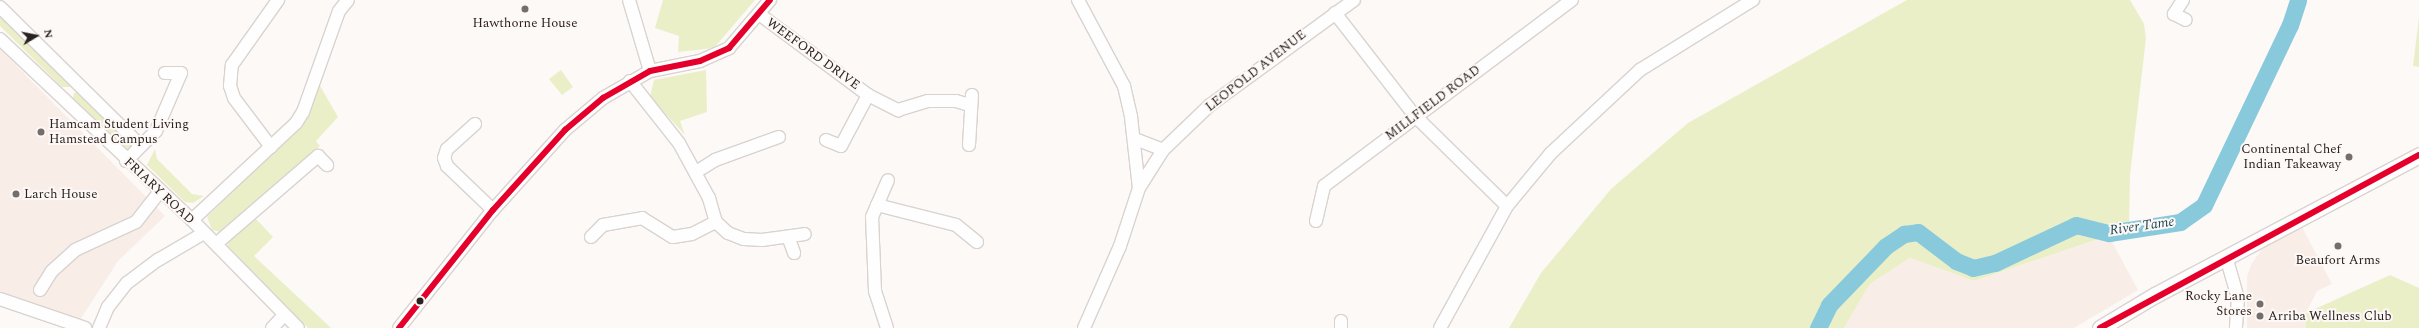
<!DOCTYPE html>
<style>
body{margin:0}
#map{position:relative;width:2419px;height:328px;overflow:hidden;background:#fcf9f7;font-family:Spectral,serif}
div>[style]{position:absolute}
.built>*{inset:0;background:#f9ede8}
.green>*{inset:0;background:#ebefc8}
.river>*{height:17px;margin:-8.5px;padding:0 8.5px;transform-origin:8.5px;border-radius:8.5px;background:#88cadc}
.roads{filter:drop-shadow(1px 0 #d9d3d0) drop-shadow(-1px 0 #d9d3d0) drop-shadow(0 1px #d9d3d0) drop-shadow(0 -1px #d9d3d0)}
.minor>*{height:12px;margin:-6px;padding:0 6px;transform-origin:6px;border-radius:6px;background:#fffefe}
.major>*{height:15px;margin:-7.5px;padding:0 7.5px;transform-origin:7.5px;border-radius:7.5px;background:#fffefe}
.bus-1>*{height:6px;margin:-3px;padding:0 3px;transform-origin:3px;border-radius:3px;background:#e4002b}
.dots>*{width:11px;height:11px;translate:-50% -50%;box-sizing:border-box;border:2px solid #fdf8f6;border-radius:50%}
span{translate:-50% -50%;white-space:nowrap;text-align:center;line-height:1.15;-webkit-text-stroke:4px #fdf8f6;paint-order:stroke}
.poi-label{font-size:13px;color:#2a221f}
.left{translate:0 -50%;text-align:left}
.right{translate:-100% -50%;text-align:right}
.street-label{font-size:13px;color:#2a221f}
.water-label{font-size:14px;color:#1c4753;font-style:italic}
.north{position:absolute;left:16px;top:16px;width:40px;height:40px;-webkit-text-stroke:3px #fdf8f6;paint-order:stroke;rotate:80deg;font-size:11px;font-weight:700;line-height:16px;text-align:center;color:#2a221f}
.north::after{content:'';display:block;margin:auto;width:14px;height:18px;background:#2a221f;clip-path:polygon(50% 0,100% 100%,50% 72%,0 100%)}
</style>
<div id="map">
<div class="built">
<div style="clip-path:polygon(0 49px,165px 216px,118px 261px,80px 320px,0 292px)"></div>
<div style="clip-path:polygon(2302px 227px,2332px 284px,2317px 291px,2306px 313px,2306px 328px,2247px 328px,2247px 276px,2252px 263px,2262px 249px)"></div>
<div style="clip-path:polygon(2109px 236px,2138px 290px,2074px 328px,1844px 328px,1870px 284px,1910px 258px,1974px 281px)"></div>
</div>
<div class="green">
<div style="clip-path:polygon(663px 0,755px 0,714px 48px,678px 52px,679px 36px,655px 28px)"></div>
<div style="clip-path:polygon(1907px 0,2130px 0,2144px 24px,2146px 38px,2130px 175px,2129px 229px,1974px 281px,1910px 258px,1870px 284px,1844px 328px,1509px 328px,1541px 273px,1611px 189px,1688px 123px)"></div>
<div style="clip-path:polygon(0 11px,71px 83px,72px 87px,62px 87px,0 26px)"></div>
<div style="clip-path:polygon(2419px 17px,2419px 67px,2413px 66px)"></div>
<div style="clip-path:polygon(561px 70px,573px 87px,562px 95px,549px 79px)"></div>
<div style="clip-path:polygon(706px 70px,707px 112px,680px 121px,685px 135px,650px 97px,654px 80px)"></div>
<div style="clip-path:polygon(319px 84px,338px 117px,316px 141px,320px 146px,221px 232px,212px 230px,207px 217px,279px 146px)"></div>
<div style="clip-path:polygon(79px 92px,134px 147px,128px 149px,73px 98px,74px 93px)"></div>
<div style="clip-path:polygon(155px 149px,157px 159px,192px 194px,204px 196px,193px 203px,185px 202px,147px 165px)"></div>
<div style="clip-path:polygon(255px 218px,273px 237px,254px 256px,331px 328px,308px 328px,228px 246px,228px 241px)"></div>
<div style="clip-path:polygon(2390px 275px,2419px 288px,2419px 328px,2306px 328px,2306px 313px)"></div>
</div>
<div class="river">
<div style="left:1818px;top:328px;width:25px;rotate:-64deg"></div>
<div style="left:1829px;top:305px;width:82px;rotate:-46deg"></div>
<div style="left:1886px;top:246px;width:22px;rotate:-34deg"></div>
<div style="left:1904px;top:234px;width:14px;rotate:-8deg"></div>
<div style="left:1918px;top:232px;width:48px;rotate:37.3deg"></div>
<div style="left:1956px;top:261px;width:18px;rotate:22deg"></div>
<div style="left:1973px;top:268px;width:23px;rotate:-13deg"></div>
<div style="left:1995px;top:263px;width:89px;rotate:-25.1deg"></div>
<div style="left:2076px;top:225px;width:34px;rotate:14deg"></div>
<div style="left:2109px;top:233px;width:72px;rotate:-8.8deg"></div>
<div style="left:2180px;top:222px;width:29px;rotate:-35deg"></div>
<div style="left:2204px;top:205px;width:199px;rotate:-64.5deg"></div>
<div style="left:2290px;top:25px;width:26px;rotate:-72deg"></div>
</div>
<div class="roads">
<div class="minor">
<div style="left:629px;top:0;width:74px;rotate:73.5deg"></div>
<div style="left:1078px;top:0;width:98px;rotate:61.9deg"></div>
<div style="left:1124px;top:86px;width:32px;rotate:77deg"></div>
<div style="left:1131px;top:117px;width:71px;rotate:83.6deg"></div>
<div style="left:1139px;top:188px;width:61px;rotate:108.1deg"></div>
<div style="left:1120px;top:246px;width:90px;rotate:113.7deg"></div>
<div style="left:2183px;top:0;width:17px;rotate:123deg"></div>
<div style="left:2174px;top:14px;width:13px;rotate:27deg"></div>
<div style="left:0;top:7px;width:198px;rotate:44.6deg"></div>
<div style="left:1335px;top:13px;width:129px;rotate:52.2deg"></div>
<div style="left:1414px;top:115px;width:130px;rotate:44.4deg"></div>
<div style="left:759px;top:14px;width:136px;rotate:36.6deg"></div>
<div style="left:868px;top:95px;width:34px;rotate:27deg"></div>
<div style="left:898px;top:110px;width:31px;rotate:-17deg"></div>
<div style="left:928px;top:101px;width:28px"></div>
<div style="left:956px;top:101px;width:14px;rotate:17deg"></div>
<div style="left:0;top:39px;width:264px;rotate:43.3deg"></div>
<div style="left:192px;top:220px;width:151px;rotate:45.5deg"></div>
<div style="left:630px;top:81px;width:79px;rotate:51.7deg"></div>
<div style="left:679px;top:143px;width:63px;rotate:61.4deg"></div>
<div style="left:709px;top:198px;width:25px;rotate:74deg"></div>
<div style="left:716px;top:222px;width:16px;rotate:43deg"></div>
<div style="left:728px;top:233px;width:17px;rotate:21deg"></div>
<div style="left:744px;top:239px;width:18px;rotate:3deg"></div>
<div style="left:762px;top:240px;width:43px;rotate:-7.9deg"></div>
<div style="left:475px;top:124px;width:38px;rotate:138deg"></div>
<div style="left:447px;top:149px;width:9px;rotate:108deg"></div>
<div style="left:444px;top:158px;width:9px;rotate:69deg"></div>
<div style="left:447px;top:166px;width:64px;rotate:43.7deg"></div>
<div style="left:1135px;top:139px;width:30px;rotate:21deg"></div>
<div style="left:826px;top:140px;width:16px;rotate:22deg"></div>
<div style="left:841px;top:146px;width:58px;rotate:-62.1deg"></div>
<div style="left:969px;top:145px;width:50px;rotate:-86.6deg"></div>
<div style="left:271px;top:147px;width:61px;rotate:-127.1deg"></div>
<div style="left:234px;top:98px;width:13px;rotate:-108deg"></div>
<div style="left:230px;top:86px;width:21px;rotate:-85deg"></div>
<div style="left:232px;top:65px;width:80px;rotate:-54.7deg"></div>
<div style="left:126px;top:161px;width:42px;rotate:-45deg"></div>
<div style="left:156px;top:131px;width:63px;rotate:-66.7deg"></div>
<div style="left:181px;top:73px;width:16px;rotate:180deg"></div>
<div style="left:696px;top:172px;width:22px;rotate:-32deg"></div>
<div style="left:715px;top:160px;width:68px;rotate:-19.8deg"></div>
<div style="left:1139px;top:188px;width:45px;rotate:-57.7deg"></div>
<div style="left:1163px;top:150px;width:65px;rotate:-43.8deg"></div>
<div style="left:1210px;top:105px;width:178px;rotate:-36.1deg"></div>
<div style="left:877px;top:205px;width:81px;rotate:14.2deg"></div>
<div style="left:956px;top:225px;width:27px;rotate:39deg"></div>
<div style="left:192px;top:220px;width:142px;rotate:-43deg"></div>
<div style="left:296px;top:123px;width:13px;rotate:-58deg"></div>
<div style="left:303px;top:112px;width:107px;rotate:-70.4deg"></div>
<div style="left:339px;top:11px;width:14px;rotate:-51deg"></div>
<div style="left:1316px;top:221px;width:36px;rotate:-77deg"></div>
<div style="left:1324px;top:186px;width:310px;rotate:-36.9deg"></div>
<div style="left:591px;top:237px;width:17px;rotate:-45deg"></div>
<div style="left:603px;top:225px;width:40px;rotate:-10deg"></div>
<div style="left:642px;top:218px;width:36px;rotate:32deg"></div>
<div style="left:673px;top:237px;width:19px;rotate:-9deg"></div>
<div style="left:692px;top:234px;width:27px;rotate:-27deg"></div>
<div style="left:789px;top:239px;width:15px;rotate:70deg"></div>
<div style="left:216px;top:244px;width:135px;rotate:-40.8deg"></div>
<div style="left:318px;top:156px;width:13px;rotate:45deg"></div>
<div style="left:2227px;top:260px;width:40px;rotate:74deg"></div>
<div style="left:2238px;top:298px;width:30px;rotate:94deg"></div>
<div style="left:40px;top:290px;width:22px;rotate:-58deg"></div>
<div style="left:52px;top:271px;width:31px;rotate:-42deg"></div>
<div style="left:75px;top:250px;width:67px;rotate:-24.7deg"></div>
<div style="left:136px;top:222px;width:39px;rotate:-52deg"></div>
<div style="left:0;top:299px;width:90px;rotate:18.8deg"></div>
<div style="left:99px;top:328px;width:23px;rotate:-67deg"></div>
<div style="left:108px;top:307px;width:31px;rotate:-52deg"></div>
<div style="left:127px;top:283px;width:39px;rotate:-37deg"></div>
<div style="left:158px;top:260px;width:53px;rotate:-30.4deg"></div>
<div style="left:272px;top:328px;width:18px;rotate:-47deg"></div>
<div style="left:399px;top:328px;width:151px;rotate:-51.5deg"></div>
<div style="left:493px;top:210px;width:108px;rotate:-48deg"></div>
<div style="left:565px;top:130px;width:50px;rotate:-40.1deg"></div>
<div style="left:603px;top:98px;width:54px;rotate:-29.9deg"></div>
<div style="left:650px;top:71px;width:51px;rotate:-11.3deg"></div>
<div style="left:700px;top:61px;width:32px;rotate:-24deg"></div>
<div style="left:729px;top:48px;width:63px;rotate:-49.5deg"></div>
<div style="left:887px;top:328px;width:39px;rotate:-108deg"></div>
<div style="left:875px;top:291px;width:74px;rotate:-92.3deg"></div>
<div style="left:872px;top:217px;width:40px;rotate:-66.6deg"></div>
<div style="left:1341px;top:328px;width:7px;rotate:-90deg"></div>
<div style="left:1440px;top:328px;width:139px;rotate:-61.2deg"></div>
<div style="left:1507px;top:206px;width:69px;rotate:-50.3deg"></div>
<div style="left:1551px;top:153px;width:122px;rotate:-43deg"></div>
<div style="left:1640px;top:70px;width:133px;rotate:-31.8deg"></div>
</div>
<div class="major">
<div style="left:2100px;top:328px;width:64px;rotate:-31deg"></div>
<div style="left:2155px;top:295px;width:299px;rotate:-27.9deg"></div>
</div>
</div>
<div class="bus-1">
<div style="left:399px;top:328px;width:151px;rotate:-51.5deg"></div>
<div style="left:493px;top:210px;width:108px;rotate:-48deg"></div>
<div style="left:565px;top:130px;width:50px;rotate:-40.1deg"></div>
<div style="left:603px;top:98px;width:54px;rotate:-29.9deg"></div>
<div style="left:650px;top:71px;width:51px;rotate:-11.3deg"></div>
<div style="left:700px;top:61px;width:32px;rotate:-24deg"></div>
<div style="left:729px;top:48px;width:63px;rotate:-49.5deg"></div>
<div style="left:2100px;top:328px;width:363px;rotate:-28.5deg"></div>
</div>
<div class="dots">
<div style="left:525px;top:9px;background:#746d6b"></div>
<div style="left:41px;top:132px;background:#746d6b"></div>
<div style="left:2349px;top:157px;background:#746d6b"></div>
<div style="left:16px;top:194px;background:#746d6b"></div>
<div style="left:2338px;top:246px;background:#746d6b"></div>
<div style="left:420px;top:301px;background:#2a221f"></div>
<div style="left:2260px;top:304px;background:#746d6b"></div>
<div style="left:2260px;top:316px;background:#746d6b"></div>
</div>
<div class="poi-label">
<span style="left:525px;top:23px">Hawthorne House</span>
<span class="left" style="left:49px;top:132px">Hamcam Student Living<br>Hamstead Campus</span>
<span class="right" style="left:2341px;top:157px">Continental Chef<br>Indian Takeaway</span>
<span class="left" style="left:24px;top:194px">Larch House</span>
<span style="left:2338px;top:260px">Beaufort Arms</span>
<span class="right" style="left:2252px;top:304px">Rocky Lane<br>Stores</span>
<span class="left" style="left:2268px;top:316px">Arriba Wellness Club</span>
</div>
<div class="street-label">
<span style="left:813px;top:54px;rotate:36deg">WEEFORD DRIVE</span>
<span style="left:1256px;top:71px;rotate:-38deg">LEOPOLD AVENUE</span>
<span style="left:1433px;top:103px;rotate:-37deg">MILLFIELD ROAD</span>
<span style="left:159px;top:191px;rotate:43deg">FRIARY ROAD</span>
</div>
<div class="water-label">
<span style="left:2142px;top:226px;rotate:-8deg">River Tame</span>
</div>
<div class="north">N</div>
</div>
